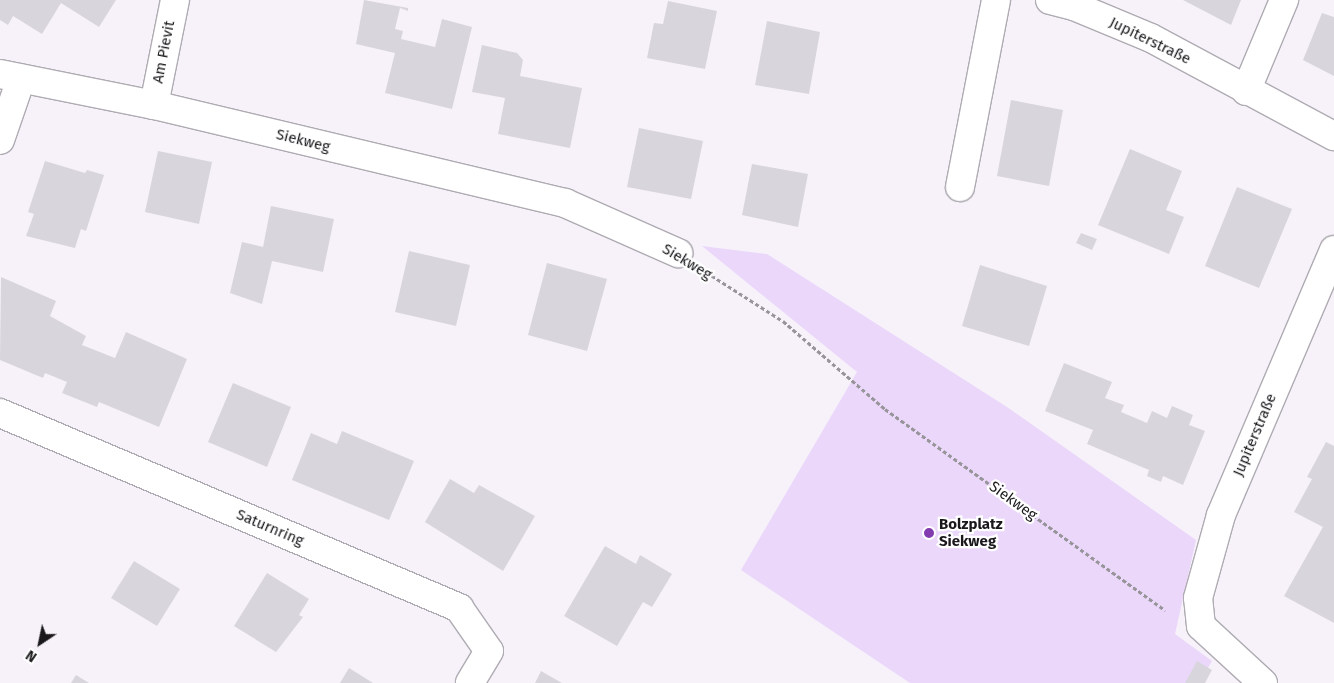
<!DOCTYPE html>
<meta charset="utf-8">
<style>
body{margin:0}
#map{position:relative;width:1334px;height:683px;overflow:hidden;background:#f7f2fa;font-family:"Fira Sans",sans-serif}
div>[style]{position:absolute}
.green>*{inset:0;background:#ead7fa}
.building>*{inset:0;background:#d9d5dd}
.path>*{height:3px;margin-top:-1.5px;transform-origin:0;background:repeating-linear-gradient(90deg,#97949a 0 4px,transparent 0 6.5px)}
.roads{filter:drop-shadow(1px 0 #afabb2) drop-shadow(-1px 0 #afabb2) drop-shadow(0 1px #afabb2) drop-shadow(0 -1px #afabb2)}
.minor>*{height:28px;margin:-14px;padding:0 14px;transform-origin:14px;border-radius:14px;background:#fff}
.dots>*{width:14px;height:14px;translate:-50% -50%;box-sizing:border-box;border:2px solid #fff;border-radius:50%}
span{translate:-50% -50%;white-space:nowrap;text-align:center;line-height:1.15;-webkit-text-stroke:4.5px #fff;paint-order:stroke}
.street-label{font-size:15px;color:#1a181b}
.poi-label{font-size:15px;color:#1a181b;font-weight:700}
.left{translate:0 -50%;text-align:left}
.north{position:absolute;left:15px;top:618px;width:50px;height:50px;-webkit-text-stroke:4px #fff;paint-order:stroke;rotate:214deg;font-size:14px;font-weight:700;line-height:20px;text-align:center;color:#1a181b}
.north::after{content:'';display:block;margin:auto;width:18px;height:22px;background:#1a181b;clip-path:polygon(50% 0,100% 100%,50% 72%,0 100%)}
</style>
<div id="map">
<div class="green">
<div style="clip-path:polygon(702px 246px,767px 254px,1007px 407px,1196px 540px,1175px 634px,1212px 661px,1199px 683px,910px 683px,741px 570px,857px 372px)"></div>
</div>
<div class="building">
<div style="clip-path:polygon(0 0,116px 0,99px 27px,61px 3px,42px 34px,13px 16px,8px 25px,0 20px)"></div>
<div style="clip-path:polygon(364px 0,408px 8px,408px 11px,400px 8px,395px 29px,403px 31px,401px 39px,435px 47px,442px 19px,472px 27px,452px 109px,385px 93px,395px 53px,356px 44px)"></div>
<div style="clip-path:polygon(1183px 0,1241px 0,1231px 25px)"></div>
<div style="clip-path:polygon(668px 1px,717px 11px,705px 69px,647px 58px,654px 23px,663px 24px)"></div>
<div style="clip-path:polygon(1322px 13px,1334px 17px,1334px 76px,1303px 60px)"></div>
<div style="clip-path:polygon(767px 21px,820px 32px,809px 94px,755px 85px)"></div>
<div style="clip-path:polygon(482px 45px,517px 53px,523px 60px,520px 76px,582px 88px,570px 148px,498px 134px,505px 98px,472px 92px)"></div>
<div style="clip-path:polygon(1011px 100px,1063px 110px,1049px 186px,997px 176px)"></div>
<div style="clip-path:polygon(639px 128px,703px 141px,691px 199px,627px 187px)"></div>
<div style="clip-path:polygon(1130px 149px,1182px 171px,1166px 210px,1184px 217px,1169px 254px,1098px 225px)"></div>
<div style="clip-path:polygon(158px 151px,212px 162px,199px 224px,145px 212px)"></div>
<div style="clip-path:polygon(45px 161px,85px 173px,87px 170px,104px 175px,86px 231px,81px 229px,75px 248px,26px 236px,34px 214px,28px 212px)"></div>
<div style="clip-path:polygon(752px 164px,808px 174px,798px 227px,742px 215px)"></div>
<div style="clip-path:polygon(1237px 187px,1292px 209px,1259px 288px,1205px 266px)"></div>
<div style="clip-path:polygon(271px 206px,334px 219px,323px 272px,272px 261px,262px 304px,230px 293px,242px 242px,263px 247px)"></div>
<div style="clip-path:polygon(1081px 233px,1097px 239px,1092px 250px,1076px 243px)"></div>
<div style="clip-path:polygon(409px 251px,470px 265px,456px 326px,395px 312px)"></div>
<div style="clip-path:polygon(547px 263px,607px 279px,587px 351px,528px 335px)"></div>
<div style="clip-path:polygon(980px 265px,1047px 286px,1029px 346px,962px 326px)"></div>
<div style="clip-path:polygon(1px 277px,56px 301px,50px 316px,86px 336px,82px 345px,115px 358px,126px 332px,187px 359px,159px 427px,99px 402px,97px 407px,62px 393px,67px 382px,45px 373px,43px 378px,0 360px)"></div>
<div style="clip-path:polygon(1064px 363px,1112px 382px,1105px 398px,1124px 405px,1121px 412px,1147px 423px,1152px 411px,1167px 418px,1172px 406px,1193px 415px,1189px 425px,1205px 431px,1183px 485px,1163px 476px,1161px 482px,1147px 476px,1149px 470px,1087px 444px,1093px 430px,1045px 411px)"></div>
<div style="clip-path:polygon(233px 383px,291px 407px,267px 467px,208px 442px)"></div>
<div style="clip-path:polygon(342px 431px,414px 461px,389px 520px,292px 480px,311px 433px,337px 444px)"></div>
<div style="clip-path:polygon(1326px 442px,1334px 446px,1334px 623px,1284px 596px,1323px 527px,1294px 512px,1312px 479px,1307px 477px)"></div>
<div style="clip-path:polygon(450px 479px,474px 493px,479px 485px,535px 516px,503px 571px,425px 522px)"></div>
<div style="clip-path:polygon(605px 546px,636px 564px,640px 555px,672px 574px,652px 607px,643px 602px,617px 646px,564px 616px)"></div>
<div style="clip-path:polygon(134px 561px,180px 589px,157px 626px,111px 598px)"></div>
<div style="clip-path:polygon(267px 573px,309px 599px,299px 615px,303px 617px,276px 652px,234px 626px)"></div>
<div style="clip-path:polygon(1197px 661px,1212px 670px,1205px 683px,1185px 683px)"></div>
<div style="clip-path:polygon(349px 668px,373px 683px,340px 683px)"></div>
<div style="clip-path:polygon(541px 671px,562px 683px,535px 683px)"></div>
<div style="clip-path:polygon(76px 675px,89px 683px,71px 683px)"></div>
</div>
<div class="path">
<div style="left:706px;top:272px;width:91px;rotate:32.5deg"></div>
<div style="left:783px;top:321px;width:135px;rotate:40.8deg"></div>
<div style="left:885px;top:409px;width:345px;rotate:35.7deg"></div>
</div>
<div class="roads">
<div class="minor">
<div style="left:1050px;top:0;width:25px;rotate:14deg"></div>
<div style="left:1074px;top:6px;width:83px;rotate:22.6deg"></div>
<div style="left:1151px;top:38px;width:208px;rotate:28.2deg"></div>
<div style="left:0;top:74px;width:157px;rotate:11.4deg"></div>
<div style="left:154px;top:105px;width:423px;rotate:13.4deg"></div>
<div style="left:565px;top:203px;width:124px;rotate:23.9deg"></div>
<div style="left:1246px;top:91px;width:99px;rotate:-67.3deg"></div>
<div style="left:154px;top:105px;width:107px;rotate:-78.7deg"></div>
<div style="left:0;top:140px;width:65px;rotate:-71deg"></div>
<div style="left:960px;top:187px;width:190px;rotate:-79.1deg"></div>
<div style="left:0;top:413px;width:499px;rotate:23deg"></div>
<div style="left:459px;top:608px;width:52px;rotate:55.1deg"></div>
<div style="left:489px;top:651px;width:37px;rotate:121deg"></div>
<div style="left:1263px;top:683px;width:84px;rotate:-137.4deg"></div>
<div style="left:1201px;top:626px;width:28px;rotate:-96deg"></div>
<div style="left:1198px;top:598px;width:86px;rotate:-74.5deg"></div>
<div style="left:1221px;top:515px;width:288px;rotate:-66.9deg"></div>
</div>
</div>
<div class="dots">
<div style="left:929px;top:533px;background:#833caf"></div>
</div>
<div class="street-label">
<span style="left:1150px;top:41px;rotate:26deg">Jupiterstraße</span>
<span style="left:164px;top:52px;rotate:-79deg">Am Pievit</span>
<span style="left:303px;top:141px;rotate:14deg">Siekweg</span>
<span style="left:687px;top:262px;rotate:31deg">Siekweg</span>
<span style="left:1255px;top:435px;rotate:-67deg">Jupiterstraße</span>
<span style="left:1013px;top:501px;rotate:36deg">Siekweg</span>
<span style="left:270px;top:528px;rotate:23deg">Saturnring</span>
</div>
<div class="poi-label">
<span class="left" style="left:939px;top:533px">Bolzplatz<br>Siekweg</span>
</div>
<div class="north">N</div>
</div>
